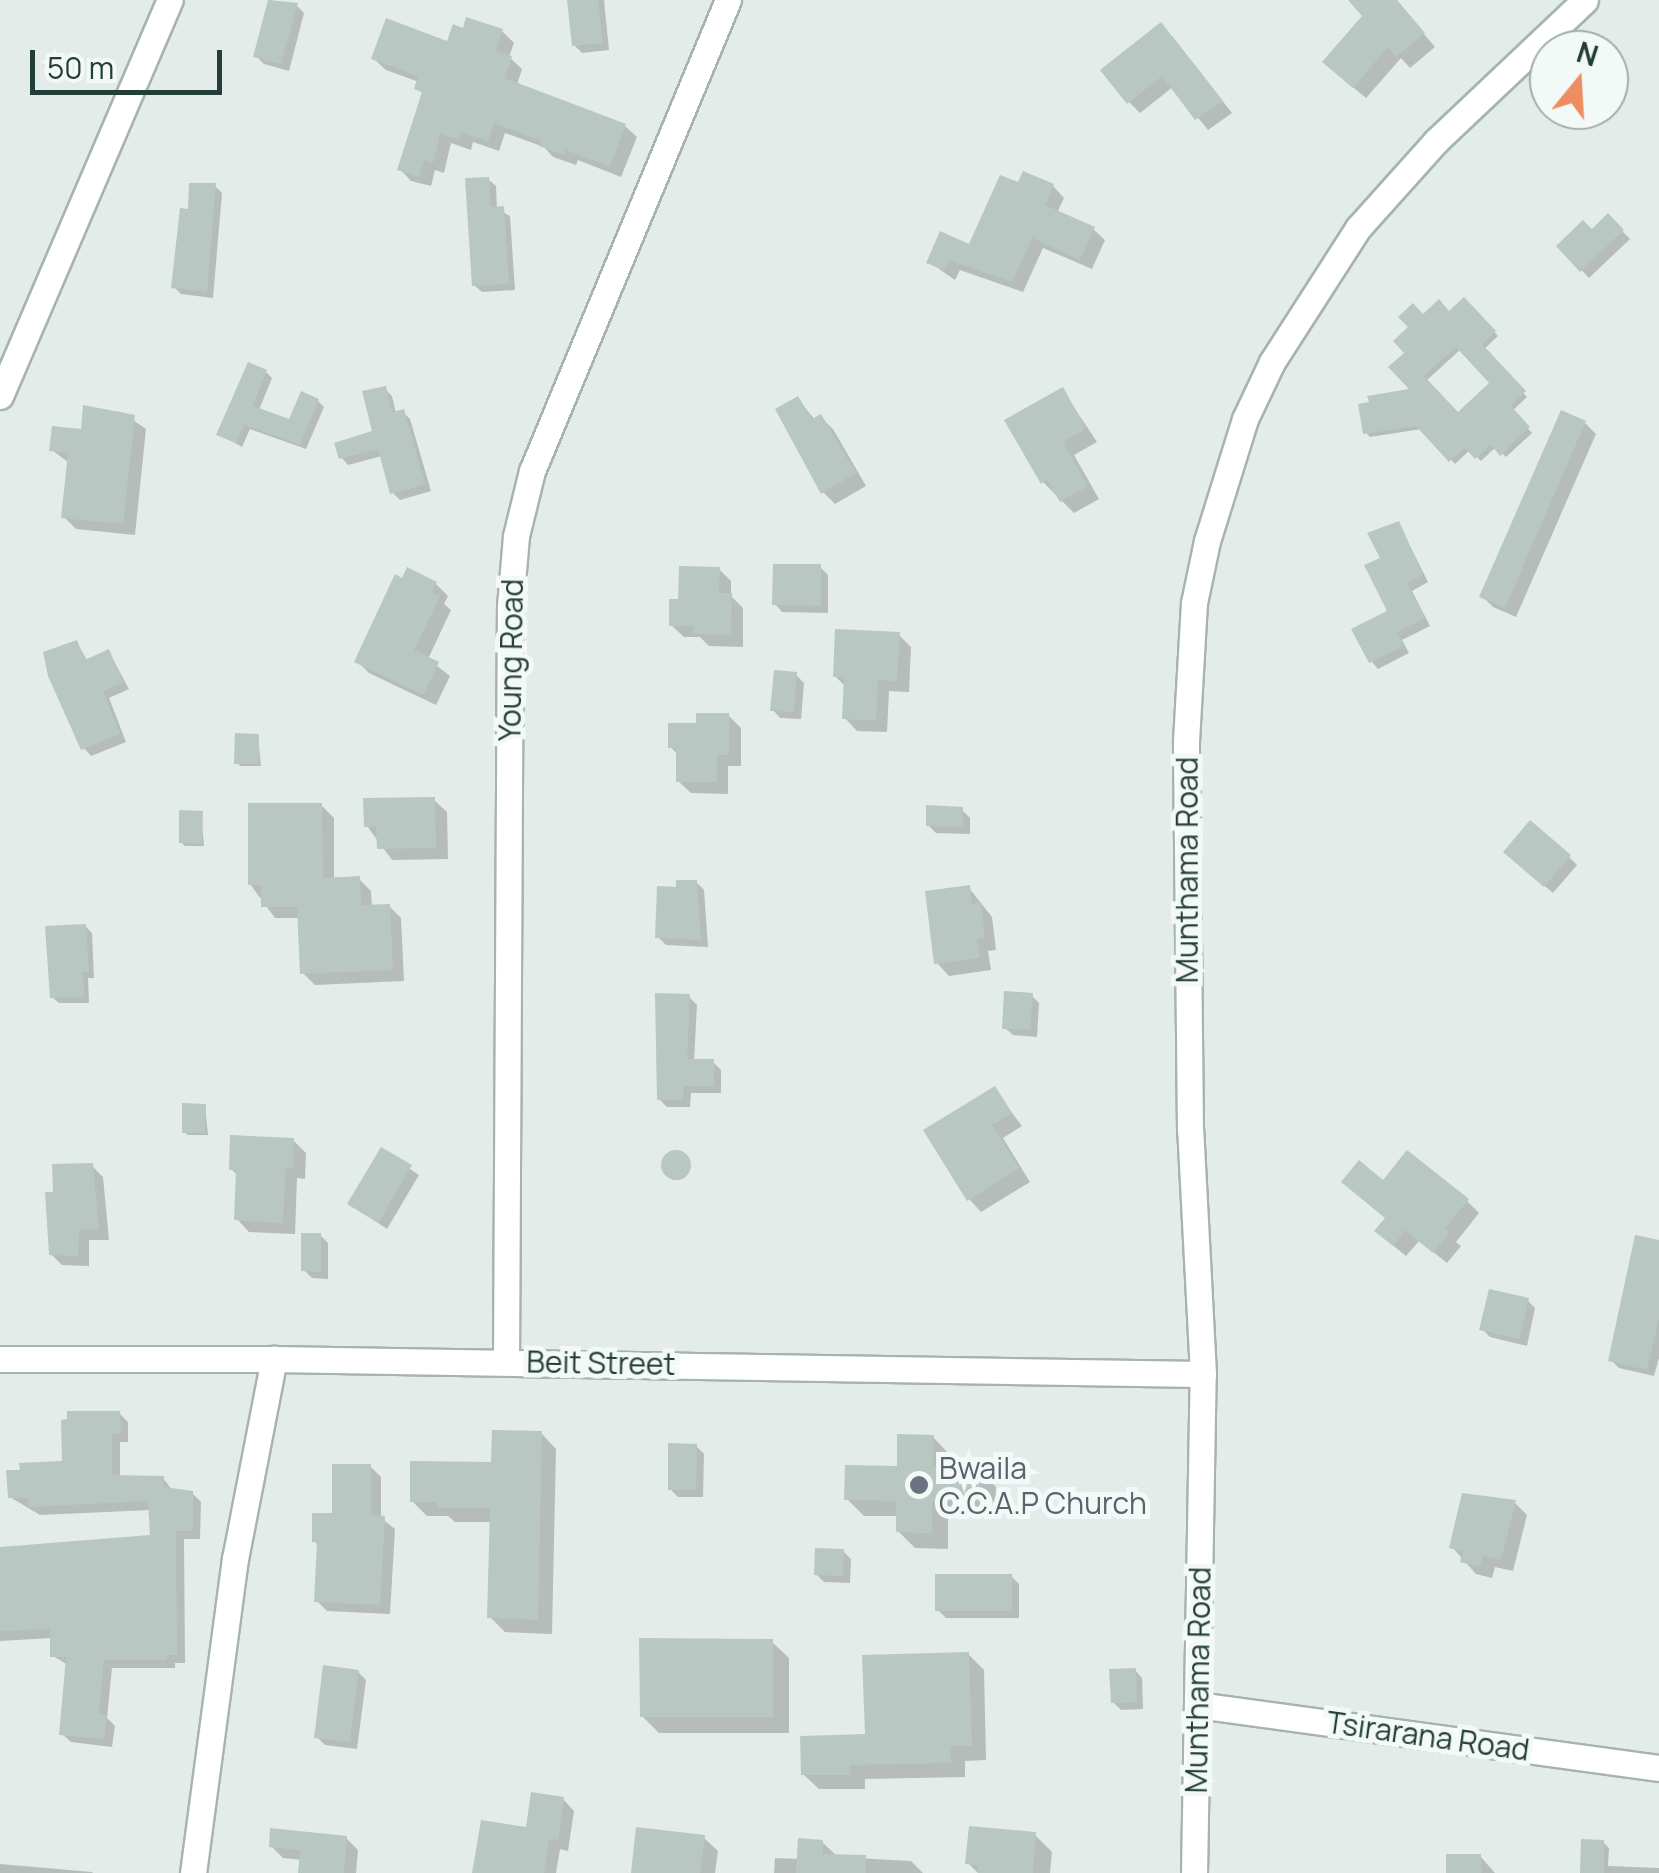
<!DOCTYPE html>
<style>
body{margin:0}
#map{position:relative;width:1659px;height:1873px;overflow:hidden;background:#e3ece9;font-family:Manrope,sans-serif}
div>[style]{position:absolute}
.shadow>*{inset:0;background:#0003}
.round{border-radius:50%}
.building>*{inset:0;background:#b8c7c2}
.roads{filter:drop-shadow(2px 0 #a6b4b0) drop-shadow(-2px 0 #a6b4b0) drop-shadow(0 2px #a6b4b0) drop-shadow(0 -2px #a6b4b0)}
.street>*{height:25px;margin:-12.5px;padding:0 12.5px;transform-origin:12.5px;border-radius:12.5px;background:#fff}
.dots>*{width:28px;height:28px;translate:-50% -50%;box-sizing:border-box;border:5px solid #f3f9f7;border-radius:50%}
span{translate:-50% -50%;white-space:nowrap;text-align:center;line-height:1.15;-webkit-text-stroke:10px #f3f9f7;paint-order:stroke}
.street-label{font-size:30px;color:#233d38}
.worship-label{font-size:30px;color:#5b616d}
.left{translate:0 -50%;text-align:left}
.north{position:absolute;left:1529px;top:30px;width:100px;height:100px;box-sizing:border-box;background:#f3f9f7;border:2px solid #a0aeab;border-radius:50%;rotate:18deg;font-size:28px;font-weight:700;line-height:40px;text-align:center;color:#233d38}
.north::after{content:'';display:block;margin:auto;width:35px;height:45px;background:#ec8e61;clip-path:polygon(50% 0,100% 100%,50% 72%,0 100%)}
.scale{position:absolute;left:30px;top:50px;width:192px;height:45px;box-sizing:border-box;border:5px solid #233d38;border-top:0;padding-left:12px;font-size:30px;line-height:35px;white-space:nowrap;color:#233d38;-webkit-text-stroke:8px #f3f9f7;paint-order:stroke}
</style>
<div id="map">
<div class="shadow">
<div style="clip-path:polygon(270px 0,296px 5px,304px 13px,289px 71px,264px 64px,256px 56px)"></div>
<div style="clip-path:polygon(569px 0,604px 0,609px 50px,582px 53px,574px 45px)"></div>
<div style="clip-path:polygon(1351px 0,1395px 0,1435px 47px,1410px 68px,1401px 58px,1366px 98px,1337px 74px,1365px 16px)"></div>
<div style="clip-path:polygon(502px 31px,514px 43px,509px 57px,522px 69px,517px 85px,625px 126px,637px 137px,621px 177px,578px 160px,576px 165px,553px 157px,544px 147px,505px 133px,499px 151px,473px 142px,471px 150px,451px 143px,444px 173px,435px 170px,431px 186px,411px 181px,400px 169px,424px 95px,417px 88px,419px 82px,386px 70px,374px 59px)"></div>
<div style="clip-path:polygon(1172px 36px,1232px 113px,1208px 130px,1173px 87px,1140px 113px,1129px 102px)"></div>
<div style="clip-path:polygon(488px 179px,496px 186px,497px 209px,510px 216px,515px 290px,482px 292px,474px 285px)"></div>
<div style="clip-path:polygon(215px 186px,222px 193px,213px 298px,181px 294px,174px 287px,191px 212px)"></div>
<div style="clip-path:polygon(1019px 186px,1053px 186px,1064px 198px,1057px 213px,1093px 229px,1105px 240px,1092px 269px,1043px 248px,1023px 292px,960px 270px,955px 280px,929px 262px,970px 247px)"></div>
<div style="clip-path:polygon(1608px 217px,1630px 239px,1589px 278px,1559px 246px,1592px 232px)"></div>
<div style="clip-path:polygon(evenodd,1464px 300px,1498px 336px,1483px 350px,1527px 397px,1512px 411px,1532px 433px,1506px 457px,1496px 447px,1481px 461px,1470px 450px,1455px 464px,1422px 429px,1370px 437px,1366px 433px,1414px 391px,1407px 353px,1423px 317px,1449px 314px,1464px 300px,1461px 349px,1493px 383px,1458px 415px,1426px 381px,1461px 349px)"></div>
<div style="clip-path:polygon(266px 372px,272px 378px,259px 410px,291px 422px,318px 401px,324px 407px,306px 449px,250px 429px,242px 447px,219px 434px)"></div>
<div style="clip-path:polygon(385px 389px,392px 396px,396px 414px,403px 412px,410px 419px,431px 491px,400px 500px,392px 492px,382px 456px,348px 465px,341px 457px,375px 432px)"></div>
<div style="clip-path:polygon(1063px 391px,1097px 442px,1074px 455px,1099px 499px,1074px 513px,1043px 482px)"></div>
<div style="clip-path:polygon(798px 399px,815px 420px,820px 417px,833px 429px,866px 486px,835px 504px,823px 492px)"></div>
<div style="clip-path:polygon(85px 408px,121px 412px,146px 429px,135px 535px,76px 529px,64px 517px,69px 463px,52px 450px,83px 432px)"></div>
<div style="clip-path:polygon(1585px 423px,1596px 434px,1516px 617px,1493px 607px,1482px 596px)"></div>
<div style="clip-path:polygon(1399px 524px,1428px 582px,1412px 591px,1430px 626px,1402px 640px,1409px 653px,1378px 669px,1371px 661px,1391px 613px,1383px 559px)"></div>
<div style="clip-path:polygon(820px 567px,828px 575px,828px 613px,782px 612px,775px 604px)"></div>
<div style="clip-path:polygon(719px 569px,731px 581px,731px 596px,743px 608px,743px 647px,709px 646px,700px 637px,684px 637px,671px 625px,681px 602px)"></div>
<div style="clip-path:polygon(436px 584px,448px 596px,444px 604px,451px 610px,428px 659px,450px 676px,436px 705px,369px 673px,357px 661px)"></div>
<div style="clip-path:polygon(899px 635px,911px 647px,909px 692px,889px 691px,887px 732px,857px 731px,845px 718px,846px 687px,835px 676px)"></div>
<div style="clip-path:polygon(77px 643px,88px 662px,109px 652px,129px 689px,109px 698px,126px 742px,91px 756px,84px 748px)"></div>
<div style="clip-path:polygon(796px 675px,804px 683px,801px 719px,780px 718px,773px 710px)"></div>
<div style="clip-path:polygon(728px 715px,741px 728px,741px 766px,728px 766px,728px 794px,691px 793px,678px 781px,679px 755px,670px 747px,698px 726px)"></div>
<div style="clip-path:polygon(258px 736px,261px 766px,240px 766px,237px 762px)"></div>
<div style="clip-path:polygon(434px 800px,447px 812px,448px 859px,392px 860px,367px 826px)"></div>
<div style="clip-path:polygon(321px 805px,334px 818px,334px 880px,359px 879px,371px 891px,372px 907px,389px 906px,401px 918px,404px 981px,315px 985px,303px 973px,300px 918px,275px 918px,250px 884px)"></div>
<div style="clip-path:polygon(962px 810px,970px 818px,970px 834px,936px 833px,928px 825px)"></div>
<div style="clip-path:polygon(201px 813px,204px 846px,185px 846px,181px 842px)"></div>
<div style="clip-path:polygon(1569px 857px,1577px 865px,1553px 893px,1514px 860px)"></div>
<div style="clip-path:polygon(696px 882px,704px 890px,708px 947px,666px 945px,658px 937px)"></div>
<div style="clip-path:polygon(969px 888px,992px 917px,996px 950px,988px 951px,991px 970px,949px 976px,937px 963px)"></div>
<div style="clip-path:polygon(85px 926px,92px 933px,94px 978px,88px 978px,89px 1003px,59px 1003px,52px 997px)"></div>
<div style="clip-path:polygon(1031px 995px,1039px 1003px,1037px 1037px,1013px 1035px,1005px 1028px)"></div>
<div style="clip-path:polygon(689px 997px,697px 1005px,694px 1061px,713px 1062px,721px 1070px,721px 1093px,691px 1093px,690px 1107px,667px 1107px,659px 1099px)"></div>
<div style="clip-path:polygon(994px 1089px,1022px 1126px,1003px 1138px,1030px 1182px,981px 1212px,969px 1199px)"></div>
<div style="clip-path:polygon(205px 1106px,208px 1135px,188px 1135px,184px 1132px)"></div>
<div style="clip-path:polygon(293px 1140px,306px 1153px,305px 1179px,297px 1178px,295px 1234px,249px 1232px,237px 1219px,239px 1176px,231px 1169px)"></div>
<div style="clip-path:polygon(382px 1150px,419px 1175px,387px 1229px,350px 1204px)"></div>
<div class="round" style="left:664px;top:1154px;width:26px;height:26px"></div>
<div style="clip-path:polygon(92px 1166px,103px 1177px,109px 1240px,89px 1240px,89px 1266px,62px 1265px,51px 1254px,55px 1194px)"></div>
<div style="clip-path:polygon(1384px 1183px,1467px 1201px,1479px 1213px,1456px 1242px,1461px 1246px,1447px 1263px,1419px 1241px,1406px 1256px,1390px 1243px)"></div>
<div style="clip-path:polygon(320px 1235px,328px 1243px,328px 1279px,312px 1278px,304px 1270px)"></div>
<div style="clip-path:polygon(1659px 1247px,1659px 1358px,1654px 1376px,1619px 1368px,1611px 1360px)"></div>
<div style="clip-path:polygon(1527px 1300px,1535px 1308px,1527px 1346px,1490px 1337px,1482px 1329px)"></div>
<div style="clip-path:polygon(119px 1413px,128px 1422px,128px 1442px,120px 1442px,120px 1478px,163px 1478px,172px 1490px,192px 1493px,201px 1502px,200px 1539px,184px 1539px,185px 1663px,175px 1663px,175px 1668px,112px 1668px,107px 1718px,115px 1726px,112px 1747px,71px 1742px,62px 1734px,68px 1665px,53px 1656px,52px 1638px,0 1641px,0 1550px,153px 1538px,151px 1510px,40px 1515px,10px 1497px,64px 1463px)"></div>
<div style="clip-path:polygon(541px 1433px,556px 1449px,552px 1634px,505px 1632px,490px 1617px,492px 1522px,455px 1522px,448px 1516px,427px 1516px,412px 1501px,493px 1464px)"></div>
<div style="clip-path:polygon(933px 1437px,949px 1454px,949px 1469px,979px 1470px,996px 1487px,995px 1518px,948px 1517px,948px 1549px,915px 1548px,898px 1531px,898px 1516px,864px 1516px,847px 1499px,899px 1469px)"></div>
<div style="clip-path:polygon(696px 1446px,704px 1454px,703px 1497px,678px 1497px,670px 1489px)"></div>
<div style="clip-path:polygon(370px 1466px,381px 1477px,381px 1518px,395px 1529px,390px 1614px,327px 1611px,317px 1601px,319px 1546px,314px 1541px)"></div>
<div style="clip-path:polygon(1514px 1502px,1527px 1515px,1513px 1571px,1495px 1567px,1492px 1578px,1476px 1574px,1452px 1547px)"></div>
<div style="clip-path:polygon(843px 1551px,851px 1559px,850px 1583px,824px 1582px,816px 1574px)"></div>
<div style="clip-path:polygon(1011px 1576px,1019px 1584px,1019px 1618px,946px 1618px,938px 1610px)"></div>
<div style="clip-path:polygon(772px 1642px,789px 1658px,789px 1733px,659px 1733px,642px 1716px)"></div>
<div style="clip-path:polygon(968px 1654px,984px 1670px,986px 1760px,965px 1761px,965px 1777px,865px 1779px,865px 1789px,819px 1789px,803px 1774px,867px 1736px)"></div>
<div style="clip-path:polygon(1135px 1670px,1142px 1678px,1143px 1709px,1121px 1710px,1113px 1702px)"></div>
<div style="clip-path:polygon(358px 1672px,366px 1680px,357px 1749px,325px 1745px,317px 1737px)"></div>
<div style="clip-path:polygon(563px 1799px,574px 1811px,568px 1851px,560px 1849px,556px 1873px,475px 1873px)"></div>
<div style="clip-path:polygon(1035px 1835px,1052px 1852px,1050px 1873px,978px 1873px,968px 1863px)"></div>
<div style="clip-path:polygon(703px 1837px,718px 1851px,715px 1873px,633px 1873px)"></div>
<div style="clip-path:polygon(346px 1838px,358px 1850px,356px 1873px,300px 1873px,302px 1860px,283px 1858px,271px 1846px)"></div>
<div style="clip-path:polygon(822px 1842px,838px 1857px,911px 1861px,923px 1873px,774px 1873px,775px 1858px,799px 1859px)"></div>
<div style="clip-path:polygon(1603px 1842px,1609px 1848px,1608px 1866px,1659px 1868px,1659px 1873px,1583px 1873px)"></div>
<div style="clip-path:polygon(1480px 1856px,1495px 1873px,1449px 1873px)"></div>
<div style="clip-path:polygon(0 1864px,92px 1872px,93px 1873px,0 1873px)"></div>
</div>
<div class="building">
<div style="clip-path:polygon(268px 0,298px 3px,281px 64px,253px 57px)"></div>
<div style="clip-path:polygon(567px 0,598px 0,603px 43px,572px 46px)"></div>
<div style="clip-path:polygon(1348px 0,1397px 0,1425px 33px,1396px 57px,1388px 47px,1353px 88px,1322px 62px,1362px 16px)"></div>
<div style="clip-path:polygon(466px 17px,503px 29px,496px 51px,512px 56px,505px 78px,626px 124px,610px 167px,566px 150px,564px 155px,539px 146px,541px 141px,494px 123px,488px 141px,462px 133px,460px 140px,440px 134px,433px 163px,424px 160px,419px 177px,397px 170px,422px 92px,414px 89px,418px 76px,371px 59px,386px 18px,447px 41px,453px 24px,463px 28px)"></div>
<div style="clip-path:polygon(1161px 22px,1223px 101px,1195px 120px,1162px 76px,1127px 104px,1100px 70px)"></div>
<div style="clip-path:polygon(1023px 171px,1054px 184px,1045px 205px,1095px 227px,1080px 260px,1032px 238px,1012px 282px,949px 260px,944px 270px,926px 263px,940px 231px,969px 244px,1000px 175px,1018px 182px)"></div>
<div style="clip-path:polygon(489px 177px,491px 207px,504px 206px,509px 284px,472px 286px,465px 178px)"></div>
<div style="clip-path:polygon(189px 183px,216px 183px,207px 292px,171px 288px,180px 208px,188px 209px)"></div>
<div style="clip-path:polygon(1608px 213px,1624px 230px,1580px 272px,1556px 246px,1583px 220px,1592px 229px)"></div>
<div style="clip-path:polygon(evenodd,1464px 297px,1496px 331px,1482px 344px,1526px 391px,1511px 406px,1530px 427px,1500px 456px,1491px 445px,1475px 459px,1465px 448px,1449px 462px,1416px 426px,1363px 434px,1358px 404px,1369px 402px,1367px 396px,1409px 389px,1388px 367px,1404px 353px,1393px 341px,1408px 327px,1398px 317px,1413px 303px,1423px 314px,1439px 299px,1449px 311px,1464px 297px,1456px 347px,1489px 383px,1458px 412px,1424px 376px,1456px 347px)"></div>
<div style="clip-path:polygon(248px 362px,267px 370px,253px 406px,289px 419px,301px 391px,319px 399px,300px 445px,244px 425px,236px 443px,216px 435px)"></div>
<div style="clip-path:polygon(386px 386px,392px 412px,404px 409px,425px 484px,390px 494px,378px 449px,339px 459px,334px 443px,372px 431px,362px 391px)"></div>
<div style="clip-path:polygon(1063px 387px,1086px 429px,1063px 442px,1088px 486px,1060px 502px,1047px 480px,1041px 484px,1004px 420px)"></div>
<div style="clip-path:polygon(798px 396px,812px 419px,821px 414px,856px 473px,821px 494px,775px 409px)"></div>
<div style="clip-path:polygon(83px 405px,135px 415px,123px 524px,61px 518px,68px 453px,49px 451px,52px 426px,81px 429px)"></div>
<div style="clip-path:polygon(1561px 410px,1586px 421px,1505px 608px,1479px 597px)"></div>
<div style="clip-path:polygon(1399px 521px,1423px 575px,1407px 583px,1425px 618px,1397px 632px,1404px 646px,1369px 663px,1351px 629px,1387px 611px,1364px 565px,1380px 558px,1367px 533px)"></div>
<div style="clip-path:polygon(773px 564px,821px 564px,821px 606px,772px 605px)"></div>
<div style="clip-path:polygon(679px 566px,720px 567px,719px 593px,732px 593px,731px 635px,694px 634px,694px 626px,669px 626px,669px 599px,678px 599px)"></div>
<div style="clip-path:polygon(407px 567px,437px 582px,432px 592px,440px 596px,414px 650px,439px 662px,423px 695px,354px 662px,395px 574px,402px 578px)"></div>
<div style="clip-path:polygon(835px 629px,900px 632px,897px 681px,878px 680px,876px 721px,842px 719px,844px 677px,833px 677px)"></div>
<div style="clip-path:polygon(77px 640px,85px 660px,109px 649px,123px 682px,103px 691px,120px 734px,81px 750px,48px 676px,43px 652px)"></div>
<div style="clip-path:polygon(774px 670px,797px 672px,794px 712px,770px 711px)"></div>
<div style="clip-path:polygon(696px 713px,729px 713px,729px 755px,717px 755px,717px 782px,676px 782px,676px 748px,668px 748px,668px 723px,696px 723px)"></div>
<div style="clip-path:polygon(235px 733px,259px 734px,259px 764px,234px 764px)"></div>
<div style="clip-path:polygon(435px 797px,436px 848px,377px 849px,376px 827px,364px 827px,363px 798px)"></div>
<div style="clip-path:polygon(248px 803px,322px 803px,323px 878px,360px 876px,361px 905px,390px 904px,393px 970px,300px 974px,297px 907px,261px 907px,261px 885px,248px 885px)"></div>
<div style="clip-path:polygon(926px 805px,963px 807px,963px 827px,926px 826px)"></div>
<div style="clip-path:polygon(179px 810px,203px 811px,202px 844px,179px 843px)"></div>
<div style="clip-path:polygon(1530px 820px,1571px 855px,1544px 887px,1503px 852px)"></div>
<div style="clip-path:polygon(676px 880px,697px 880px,701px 940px,655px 938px,657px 886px,676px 887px)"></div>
<div style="clip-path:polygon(970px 885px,972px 904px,981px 902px,985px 938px,977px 939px,980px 958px,934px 964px,925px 891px)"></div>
<div style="clip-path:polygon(86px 924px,89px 972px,83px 972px,84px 997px,50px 998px,45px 926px)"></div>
<div style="clip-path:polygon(1004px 991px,1033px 993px,1030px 1030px,1002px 1029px)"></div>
<div style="clip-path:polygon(655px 993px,690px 994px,687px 1059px,714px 1059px,714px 1086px,684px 1086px,683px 1100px,657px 1100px)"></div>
<div style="clip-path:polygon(995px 1086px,1012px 1113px,992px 1125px,1019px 1168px,967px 1201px,923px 1130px)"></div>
<div style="clip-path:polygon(182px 1103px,206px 1104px,205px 1133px,182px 1133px)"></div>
<div style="clip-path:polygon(230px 1135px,294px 1138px,293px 1168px,286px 1167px,283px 1223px,234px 1220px,236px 1170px,229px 1170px)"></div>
<div style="clip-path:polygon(381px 1147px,412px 1165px,378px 1223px,347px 1204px)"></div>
<div class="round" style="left:661px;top:1150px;width:30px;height:30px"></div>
<div style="clip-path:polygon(1407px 1150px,1469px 1199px,1445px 1228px,1450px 1232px,1433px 1253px,1405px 1230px,1393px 1246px,1374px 1231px,1385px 1218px,1341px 1182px,1359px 1160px,1383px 1180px)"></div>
<div style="clip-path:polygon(93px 1163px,99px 1229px,79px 1230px,78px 1256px,49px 1255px,45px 1192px,53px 1192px,52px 1164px)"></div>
<div style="clip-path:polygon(301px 1233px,321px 1233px,321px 1272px,301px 1271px)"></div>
<div style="clip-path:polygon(1635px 1235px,1659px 1240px,1659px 1318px,1647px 1370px,1608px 1361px)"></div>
<div style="clip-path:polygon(1489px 1289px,1529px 1298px,1519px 1339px,1479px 1330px)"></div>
<div style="clip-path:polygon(67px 1411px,120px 1411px,121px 1434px,112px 1434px,112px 1475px,164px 1476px,164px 1487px,193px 1491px,193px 1531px,176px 1531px,177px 1655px,167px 1655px,167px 1660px,104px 1660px,99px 1714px,107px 1715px,104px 1739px,59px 1735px,66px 1657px,50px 1657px,50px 1629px,0 1631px,0 1547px,150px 1535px,148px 1501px,29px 1507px,28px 1498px,8px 1498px,6px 1470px,20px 1470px,19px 1463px,62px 1461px,61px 1420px,67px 1419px)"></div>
<div style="clip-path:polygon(492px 1430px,542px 1431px,538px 1620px,487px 1618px,490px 1508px,437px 1508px,437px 1502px,410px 1502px,410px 1461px,491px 1462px)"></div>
<div style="clip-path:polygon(897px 1434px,934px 1435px,933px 1466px,980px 1467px,980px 1502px,932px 1501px,932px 1533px,921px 1533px,896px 1532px,896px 1501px,844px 1500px,845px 1465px,897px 1466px)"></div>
<div style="clip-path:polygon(668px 1443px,697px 1444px,696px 1490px,668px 1490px)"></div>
<div style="clip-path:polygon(332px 1464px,371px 1464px,371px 1515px,385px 1516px,380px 1605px,314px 1602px,317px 1542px,312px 1542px,312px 1513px,332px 1513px)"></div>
<div style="clip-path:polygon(1462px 1493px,1516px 1500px,1501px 1560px,1483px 1556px,1480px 1567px,1460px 1562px,1463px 1551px,1449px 1548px)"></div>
<div style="clip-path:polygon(815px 1548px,844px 1549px,843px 1576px,814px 1575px)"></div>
<div style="clip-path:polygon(935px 1574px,1012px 1574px,1012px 1611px,935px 1611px)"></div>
<div style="clip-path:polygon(639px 1638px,773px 1639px,773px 1717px,640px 1717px)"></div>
<div style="clip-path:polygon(969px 1652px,972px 1746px,950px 1746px,951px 1763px,850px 1765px,851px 1775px,801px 1775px,800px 1736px,865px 1734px,862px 1655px)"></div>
<div style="clip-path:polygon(323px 1665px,359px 1670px,350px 1742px,314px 1738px)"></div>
<div style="clip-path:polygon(1136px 1668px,1137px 1702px,1111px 1703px,1109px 1669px)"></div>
<div style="clip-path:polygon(531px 1792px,564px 1797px,558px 1840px,549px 1839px,544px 1873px,472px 1873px,481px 1820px,526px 1827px)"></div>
<div style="clip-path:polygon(969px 1826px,1036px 1832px,1033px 1873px,978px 1873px,978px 1865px,965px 1864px)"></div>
<div style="clip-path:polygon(636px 1827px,705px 1835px,700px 1873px,631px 1873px)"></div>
<div style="clip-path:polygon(270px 1828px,347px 1836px,344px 1873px,298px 1873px,300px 1850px,269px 1847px)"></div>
<div style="clip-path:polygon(798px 1838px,823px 1840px,823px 1854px,866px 1855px,866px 1873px,796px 1873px)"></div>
<div style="clip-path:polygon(1581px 1839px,1604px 1840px,1604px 1873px,1580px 1873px)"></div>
<div style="clip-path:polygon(1446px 1854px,1481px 1854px,1481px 1873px,1446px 1873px)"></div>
</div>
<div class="roads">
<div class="street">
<div style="left:0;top:396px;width:431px;rotate:-66.8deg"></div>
<div style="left:0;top:1359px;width:274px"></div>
<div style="left:274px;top:1359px;width:929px;rotate:0.93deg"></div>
<div style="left:506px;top:1362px;width:756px;rotate:-89.7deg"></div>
<div style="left:510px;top:606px;width:70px;rotate:-85.1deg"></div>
<div style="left:516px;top:536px;width:67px;rotate:-76.2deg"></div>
<div style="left:532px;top:471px;width:510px;rotate:-67.41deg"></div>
<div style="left:1198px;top:1705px;width:465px;rotate:7.8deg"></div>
<div style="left:193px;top:1873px;width:317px;rotate:-82.4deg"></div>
<div style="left:235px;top:1559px;width:204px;rotate:-79deg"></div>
<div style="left:1194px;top:1873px;width:499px;rotate:-89deg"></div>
<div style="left:1203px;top:1374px;width:244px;rotate:-93deg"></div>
<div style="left:1190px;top:1130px;width:389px;rotate:-90.6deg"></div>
<div style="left:1186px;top:741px;width:138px;rotate:-86.7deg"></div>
<div style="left:1194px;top:603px;width:63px;rotate:-78.2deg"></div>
<div style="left:1207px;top:541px;width:128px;rotate:-72.7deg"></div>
<div style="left:1245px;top:419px;width:63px;rotate:-64.7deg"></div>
<div style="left:1272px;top:362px;width:159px;rotate:-57.3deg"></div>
<div style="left:1358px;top:228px;width:117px;rotate:-48.1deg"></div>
<div style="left:1436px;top:141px;width:205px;rotate:-43.4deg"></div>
</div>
</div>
<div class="dots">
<div style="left:919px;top:1485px;background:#6b7280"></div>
</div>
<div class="street-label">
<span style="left:511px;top:660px;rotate:-89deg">Young Road</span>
<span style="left:1187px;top:870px;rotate:-90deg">Munthama Road</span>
<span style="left:601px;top:1363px;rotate:1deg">Beit Street</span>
<span style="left:1198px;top:1680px;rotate:-89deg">Munthama Road</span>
<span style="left:1428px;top:1736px;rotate:8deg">Tsirarana Road</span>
</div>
<div class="worship-label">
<span class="left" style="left:939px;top:1485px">Bwaila<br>C.C.A.P Church</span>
</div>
<div class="north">N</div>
<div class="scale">50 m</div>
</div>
